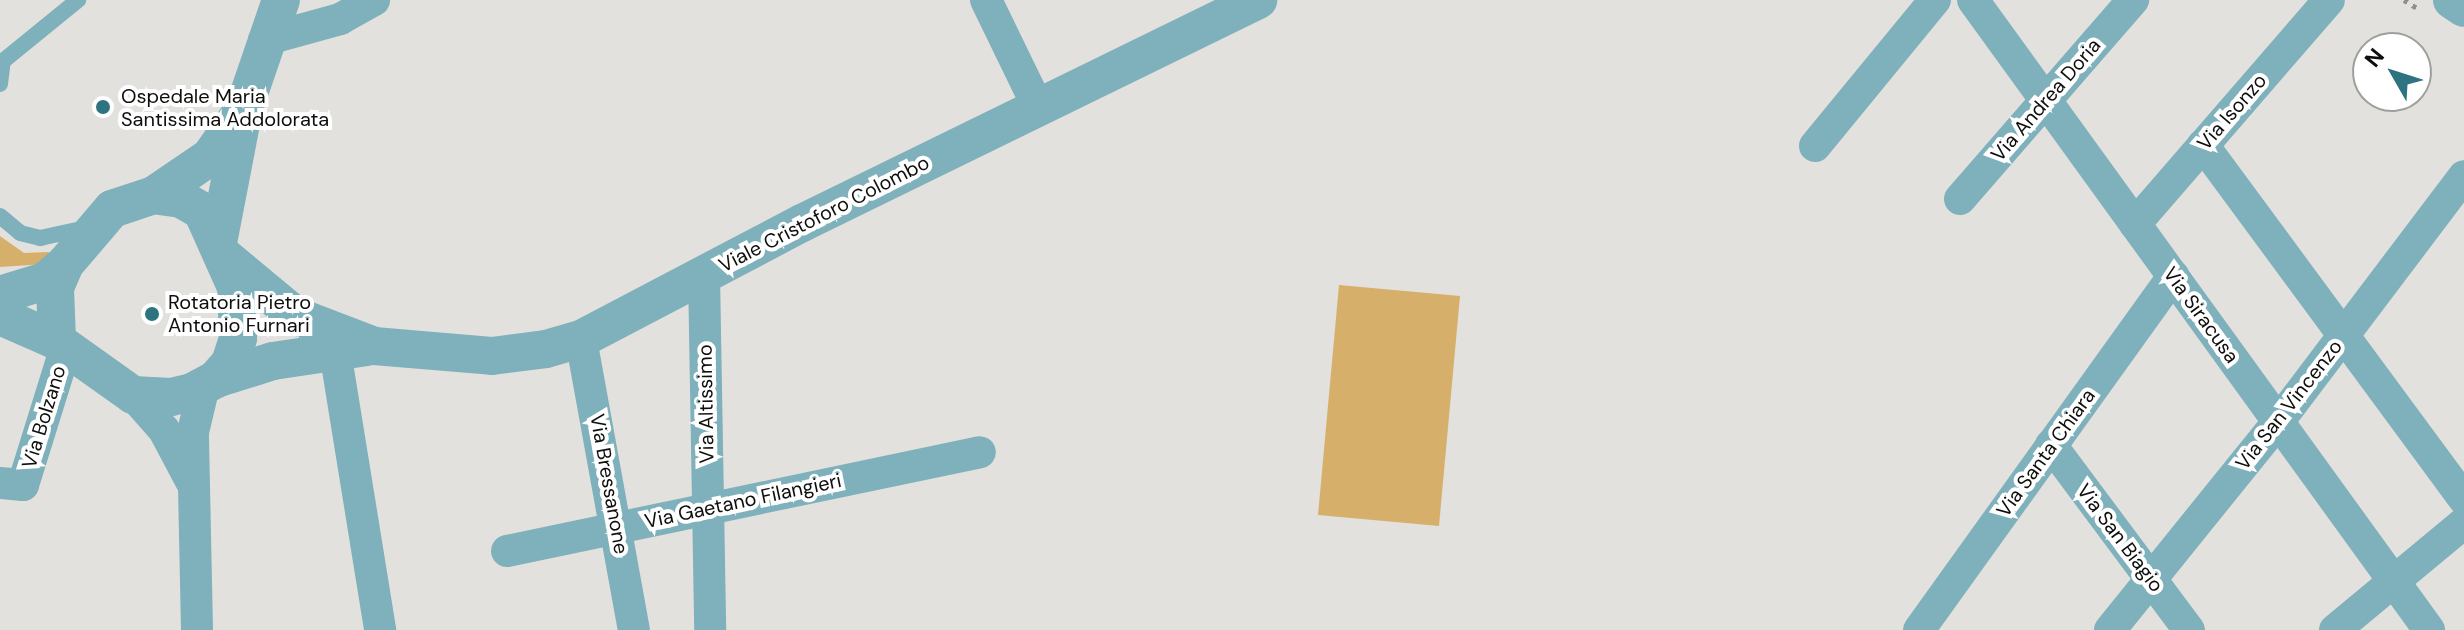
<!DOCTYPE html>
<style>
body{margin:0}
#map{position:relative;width:2464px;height:630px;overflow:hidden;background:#e3e1de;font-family:"DM Sans",sans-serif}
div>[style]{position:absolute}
.green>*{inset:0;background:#d6b06b}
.path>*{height:5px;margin-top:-2.5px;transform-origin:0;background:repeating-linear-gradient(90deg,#91908d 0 4px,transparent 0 10px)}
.service>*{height:16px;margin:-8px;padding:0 8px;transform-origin:8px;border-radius:8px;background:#7eb1bb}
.minor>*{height:32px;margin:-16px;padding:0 16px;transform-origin:16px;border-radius:16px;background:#7eb1bb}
.tertiary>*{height:38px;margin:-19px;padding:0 19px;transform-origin:19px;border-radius:19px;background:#7eb1bb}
.dots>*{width:22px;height:22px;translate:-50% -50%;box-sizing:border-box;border:4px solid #fff;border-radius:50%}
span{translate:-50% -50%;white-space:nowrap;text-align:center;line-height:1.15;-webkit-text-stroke:8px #fff;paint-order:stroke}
.poi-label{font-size:20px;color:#0e0e0d}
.left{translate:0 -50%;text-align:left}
.street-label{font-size:20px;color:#0e0e0d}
.north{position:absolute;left:2352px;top:32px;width:80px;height:80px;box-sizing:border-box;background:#fff;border:2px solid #9f9f9e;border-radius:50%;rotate:309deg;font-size:22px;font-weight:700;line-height:32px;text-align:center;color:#0e0e0d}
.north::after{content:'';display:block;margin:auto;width:28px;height:36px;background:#2d7380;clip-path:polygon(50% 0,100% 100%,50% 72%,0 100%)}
</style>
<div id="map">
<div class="green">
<div style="clip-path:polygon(0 236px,24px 253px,49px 252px,45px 264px,0 267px)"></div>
<div style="clip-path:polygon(1339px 285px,1460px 296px,1439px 526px,1318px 515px)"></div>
</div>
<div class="path">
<div style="left:2404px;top:0;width:15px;rotate:32deg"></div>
</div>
<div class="service">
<div style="left:0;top:84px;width:23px;rotate:-83deg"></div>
<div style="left:3px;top:61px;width:97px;rotate:-39.1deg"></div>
<div style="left:0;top:216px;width:26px;rotate:40deg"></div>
<div style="left:20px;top:233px;width:21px;rotate:14deg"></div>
<div style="left:40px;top:238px;width:47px;rotate:-12.3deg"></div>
</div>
<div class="minor">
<div style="left:986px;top:0;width:119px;rotate:64.1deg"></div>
<div style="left:1973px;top:0;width:778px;rotate:54.1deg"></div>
<div style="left:264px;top:40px;width:79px;rotate:-15.4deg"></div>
<div style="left:340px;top:19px;width:39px;rotate:-29deg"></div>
<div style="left:2203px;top:145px;width:440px;rotate:53.6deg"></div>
<div style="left:1815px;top:146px;width:189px;rotate:-50.6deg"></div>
<div style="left:1960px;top:199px;width:264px;rotate:-49deg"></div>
<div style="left:2135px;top:224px;width:296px;rotate:-49.1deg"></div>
<div style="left:704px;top:274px;width:356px;rotate:89deg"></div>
<div style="left:581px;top:339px;width:296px;rotate:79.7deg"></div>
<div style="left:335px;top:351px;width:283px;rotate:80.8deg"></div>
<div style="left:133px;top:395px;width:47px;rotate:48.5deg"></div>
<div style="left:164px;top:430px;width:58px;rotate:62.1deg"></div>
<div style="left:2051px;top:445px;width:231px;rotate:53.3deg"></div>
<div style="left:0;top:483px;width:23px;rotate:5deg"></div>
<div style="left:23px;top:485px;width:141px;rotate:-72.7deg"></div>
<div style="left:507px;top:551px;width:483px;rotate:-11.8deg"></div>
<div style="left:197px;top:630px;width:198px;rotate:-91.2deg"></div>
<div style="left:193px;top:432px;width:47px;rotate:-76.6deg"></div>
<div style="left:1919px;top:630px;width:436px;rotate:-54.3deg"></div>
<div style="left:2110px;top:630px;width:267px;rotate:-51.1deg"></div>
<div style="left:2278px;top:422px;width:308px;rotate:-52.9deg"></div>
<div style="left:2335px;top:630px;width:168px;rotate:-39.7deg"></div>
</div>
<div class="tertiary">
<div style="left:2452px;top:0;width:14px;rotate:34deg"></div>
<div style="left:154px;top:195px;width:68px;rotate:-34.2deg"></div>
<div style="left:210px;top:157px;width:49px;rotate:-55deg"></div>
<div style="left:218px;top:243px;width:137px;rotate:-79.1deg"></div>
<div style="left:244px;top:108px;width:114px;rotate:-71.1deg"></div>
<div style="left:225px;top:257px;width:92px;rotate:39.7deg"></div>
<div style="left:296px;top:316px;width:84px;rotate:21deg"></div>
<div style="left:374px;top:346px;width:118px;rotate:4.8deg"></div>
<div style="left:492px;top:356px;width:54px;rotate:-7.4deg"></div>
<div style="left:546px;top:349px;width:36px;rotate:-16deg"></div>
<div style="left:581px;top:339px;width:250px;rotate:-27.7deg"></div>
<div style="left:802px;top:223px;width:508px;rotate:-26.06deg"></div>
<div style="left:0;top:295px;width:47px;rotate:-17.3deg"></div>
<div style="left:45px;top:281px;width:26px;rotate:-40deg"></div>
<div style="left:0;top:316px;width:62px;rotate:23.7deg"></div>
<div style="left:57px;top:341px;width:93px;rotate:35.4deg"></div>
<div style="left:133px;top:395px;width:38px;rotate:3deg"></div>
<div style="left:171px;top:397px;width:22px;rotate:-13deg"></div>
<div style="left:192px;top:392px;width:27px;rotate:-28deg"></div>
<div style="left:216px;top:379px;width:21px;rotate:-49deg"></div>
<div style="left:230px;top:363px;width:26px;rotate:-72deg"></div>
<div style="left:238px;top:338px;width:51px;rotate:-92.2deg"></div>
<div style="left:236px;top:287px;width:83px;rotate:-114.1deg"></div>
<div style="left:202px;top:211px;width:24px;rotate:-150deg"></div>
<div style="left:181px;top:199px;width:27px;rotate:-172deg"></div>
<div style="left:154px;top:195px;width:44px;rotate:161.6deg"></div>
<div style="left:112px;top:209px;width:72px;rotate:130.5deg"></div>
<div style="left:65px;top:264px;width:26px;rotate:113deg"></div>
<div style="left:55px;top:288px;width:53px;rotate:87.8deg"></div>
<div style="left:216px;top:379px;width:60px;rotate:-17.5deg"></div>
<div style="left:273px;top:361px;width:95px;rotate:-8.5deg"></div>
</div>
<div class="dots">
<div style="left:103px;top:107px;background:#2d7380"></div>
<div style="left:152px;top:314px;background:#2d7380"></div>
</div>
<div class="poi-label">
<span class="left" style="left:121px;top:108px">Ospedale Maria<br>Santissima Addolorata</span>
<span class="left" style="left:168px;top:314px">Rotatoria Pietro<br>Antonio Furnari</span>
</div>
<div class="street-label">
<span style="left:2046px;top:100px;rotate:-49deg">Via Andrea Doria</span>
<span style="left:2232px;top:112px;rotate:-49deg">Via Isonzo</span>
<span style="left:824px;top:214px;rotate:-27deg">Viale Cristoforo Colombo</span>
<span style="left:2201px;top:315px;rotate:54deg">Via Siracusa</span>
<span style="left:706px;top:404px;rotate:-91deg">Via Altissimo</span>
<span style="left:2289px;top:405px;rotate:-52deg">Via San Vincenzo</span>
<span style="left:44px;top:417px;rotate:-73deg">Via Bolzano</span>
<span style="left:2046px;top:453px;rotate:-54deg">Via Santa Chiara</span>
<span style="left:609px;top:484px;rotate:80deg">Via Bressanone</span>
<span style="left:743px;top:501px;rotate:-12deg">Via Gaetano Filangieri</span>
<span style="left:2120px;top:538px;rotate:53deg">Via San Biagio</span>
</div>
<div class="north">N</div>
</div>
